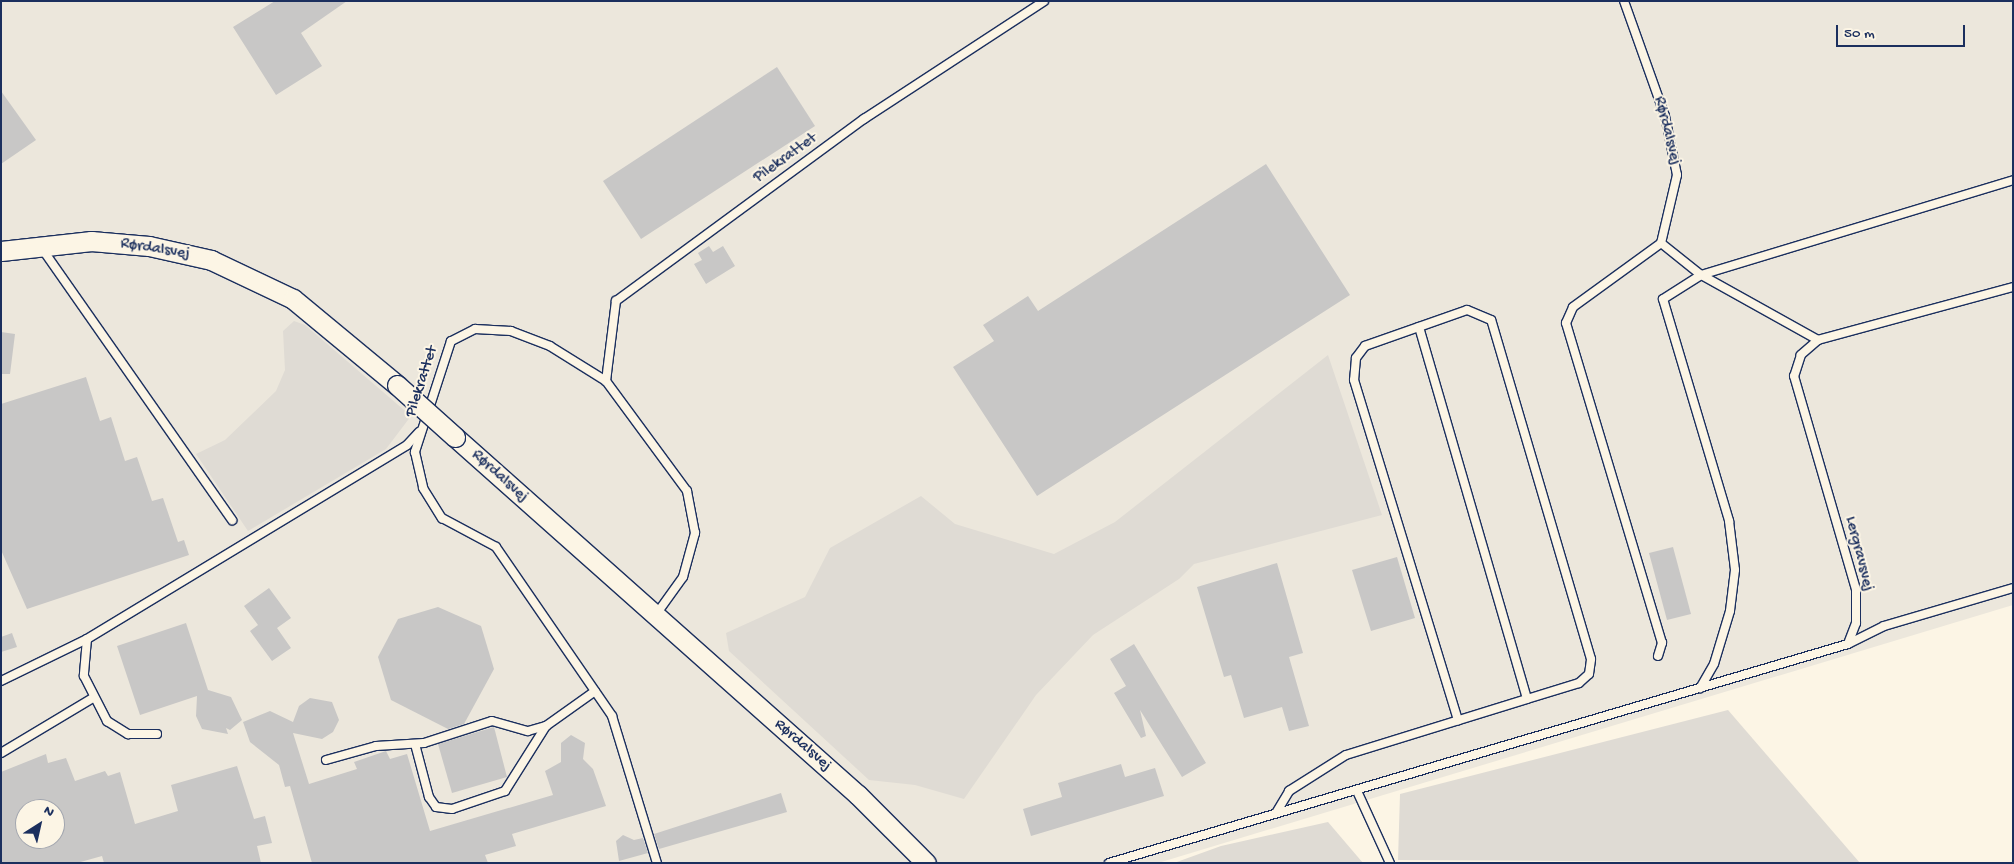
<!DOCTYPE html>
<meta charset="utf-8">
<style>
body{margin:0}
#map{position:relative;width:2014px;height:864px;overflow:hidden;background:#fcf5e5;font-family:"Gochi Hand",sans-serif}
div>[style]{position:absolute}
.built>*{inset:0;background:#ece7dc}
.green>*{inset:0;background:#dfdbd4}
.building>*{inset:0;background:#c8c7c6}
.roads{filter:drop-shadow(1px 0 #1b2f5e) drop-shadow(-1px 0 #1b2f5e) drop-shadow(0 1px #1b2f5e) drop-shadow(0 -1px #1b2f5e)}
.service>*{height:8px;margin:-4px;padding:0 4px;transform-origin:4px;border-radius:4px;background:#fcf5e5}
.tertiary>*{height:19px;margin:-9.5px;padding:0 9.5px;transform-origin:9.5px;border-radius:9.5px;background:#fcf5e5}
.bridges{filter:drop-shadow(1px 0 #1b2f5e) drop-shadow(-1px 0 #1b2f5e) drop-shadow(0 1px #1b2f5e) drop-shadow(0 -1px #1b2f5e)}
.tertiary-bridge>*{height:19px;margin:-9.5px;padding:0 9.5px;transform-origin:9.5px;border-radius:9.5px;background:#fcf5e5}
span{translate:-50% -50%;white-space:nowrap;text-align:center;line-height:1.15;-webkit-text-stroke:4px #fcf5e5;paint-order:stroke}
.street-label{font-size:16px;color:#1b2f5e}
.frame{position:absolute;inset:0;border:2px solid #1b2f5e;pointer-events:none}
.north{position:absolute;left:15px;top:799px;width:50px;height:50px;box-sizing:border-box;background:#fcf5e5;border:1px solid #a2a6af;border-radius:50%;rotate:35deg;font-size:14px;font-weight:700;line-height:20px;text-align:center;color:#1b2f5e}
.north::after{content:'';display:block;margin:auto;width:18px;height:22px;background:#1b2f5e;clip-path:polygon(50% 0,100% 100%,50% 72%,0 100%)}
.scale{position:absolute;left:1836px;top:25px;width:129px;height:22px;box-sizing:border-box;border:2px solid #1b2f5e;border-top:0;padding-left:6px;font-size:15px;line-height:18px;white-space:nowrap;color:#1b2f5e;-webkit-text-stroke:4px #fcf5e5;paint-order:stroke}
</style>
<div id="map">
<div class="built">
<div style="clip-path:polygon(evenodd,1px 1px,2013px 1px,2013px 605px,1158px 863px,1px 863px,1px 1px,25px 809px,55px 809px,55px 839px,25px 839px,25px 809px)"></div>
</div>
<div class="green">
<div style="clip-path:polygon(294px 321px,305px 325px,411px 416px,386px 449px,248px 531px,196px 454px,225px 440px,276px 391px,285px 370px,283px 331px)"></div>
<div style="clip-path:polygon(1328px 355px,1382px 515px,1194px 564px,1179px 579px,1093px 635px,1036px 695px,964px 799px,915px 785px,869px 780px,729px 651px,726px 633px,805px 597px,830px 548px,921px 496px,955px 524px,1054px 554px,1115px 522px)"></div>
<div style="clip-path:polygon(1728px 710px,1860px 863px,1398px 860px,1400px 794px)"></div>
<div style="clip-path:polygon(1328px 822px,1363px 863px,1174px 863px,1221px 846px)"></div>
</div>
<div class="building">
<div style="clip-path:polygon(275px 1px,347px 1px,301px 33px,322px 66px,276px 95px,233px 27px)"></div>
<div style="clip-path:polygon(777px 67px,815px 126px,641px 239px,603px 181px)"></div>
<div style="clip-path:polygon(1px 91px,36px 140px,1px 164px)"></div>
<div style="clip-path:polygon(1266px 164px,1350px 295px,1037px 496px,953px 367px,994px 341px,983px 325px,1028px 296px,1038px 311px)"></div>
<div style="clip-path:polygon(709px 246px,713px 252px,723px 246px,735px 266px,706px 284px,694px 264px,702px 260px,698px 253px)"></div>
<div style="clip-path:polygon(1px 332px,15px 334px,10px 374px,1px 374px)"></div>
<div style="clip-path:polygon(86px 377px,100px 421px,111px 417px,125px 461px,137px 457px,152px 501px,163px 498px,178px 542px,184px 540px,189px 555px,27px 609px,1px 550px,1px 404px)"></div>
<div style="clip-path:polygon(1673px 547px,1691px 614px,1667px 620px,1649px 553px)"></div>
<div style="clip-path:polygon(1397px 557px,1415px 618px,1371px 631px,1352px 570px)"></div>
<div style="clip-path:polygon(1277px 563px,1303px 653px,1289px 657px,1309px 726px,1289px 731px,1282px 707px,1244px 718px,1231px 675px,1224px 677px,1197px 587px)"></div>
<div style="clip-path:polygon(269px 588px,291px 618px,277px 628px,291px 648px,272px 661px,250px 631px,258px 625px,244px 606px)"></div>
<div style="clip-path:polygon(438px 607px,481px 626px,494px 669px,464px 724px,448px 729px,391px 700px,378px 657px,398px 619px)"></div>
<div style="clip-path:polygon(186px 623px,208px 690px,231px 697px,242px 720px,230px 730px,226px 728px,228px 734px,202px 729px,196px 716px,197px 696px,140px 715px,117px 646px)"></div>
<div style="clip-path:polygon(12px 633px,17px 647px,1px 652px,1px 637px)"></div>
<div style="clip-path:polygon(1134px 644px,1206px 763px,1182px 777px,1140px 710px,1146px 736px,1141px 738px,1114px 693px,1126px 686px,1110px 659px)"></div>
<div style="clip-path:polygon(310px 698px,332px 702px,339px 720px,333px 732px,322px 739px,293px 733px,309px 784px,357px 769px,354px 762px,386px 751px,390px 759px,407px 754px,430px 831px,553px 795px,545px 771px,561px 762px,561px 743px,571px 735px,585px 743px,583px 759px,593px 769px,606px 806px,512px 834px,516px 846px,485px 855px,488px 863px,312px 863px,290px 786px,285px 787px,279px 765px,250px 742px,243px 722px,270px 711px,293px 722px,299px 706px)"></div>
<div style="clip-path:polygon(494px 727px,507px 777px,452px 793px,438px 744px)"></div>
<div style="clip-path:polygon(evenodd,46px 754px,48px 763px,66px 758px,75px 781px,105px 771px,108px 776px,120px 772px,135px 824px,178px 811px,171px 785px,237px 766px,254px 819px,265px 816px,272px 843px,257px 846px,261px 863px,104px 863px,102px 856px,77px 863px,1px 863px,1px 772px,46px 754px,25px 809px,55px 809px,55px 839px,25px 839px,25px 809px)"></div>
<div style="clip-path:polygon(1121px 764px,1125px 777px,1155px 768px,1164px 796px,1031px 836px,1023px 809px,1062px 797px,1058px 783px)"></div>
<div style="clip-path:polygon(781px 793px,787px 812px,659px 849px,654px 834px)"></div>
<div style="clip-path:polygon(623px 835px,634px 840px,643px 838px,648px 853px,619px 861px,616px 841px)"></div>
</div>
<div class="roads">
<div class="service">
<div style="left:1624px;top:1px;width:122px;rotate:70.4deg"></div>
<div style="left:1665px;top:116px;width:60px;rotate:78.5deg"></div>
<div style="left:1677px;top:175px;width:70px;rotate:103.2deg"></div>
<div style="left:1661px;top:243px;width:51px;rotate:38.7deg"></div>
<div style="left:1701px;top:275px;width:45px;rotate:147.7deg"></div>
<div style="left:1663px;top:299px;width:232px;rotate:73.4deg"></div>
<div style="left:1729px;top:521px;width:49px;rotate:83deg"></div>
<div style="left:1735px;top:570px;width:41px;rotate:97deg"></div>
<div style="left:1730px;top:611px;width:55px;rotate:106.8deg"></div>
<div style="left:1714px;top:664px;width:28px;rotate:120deg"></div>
<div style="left:43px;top:250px;width:330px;rotate:55deg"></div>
<div style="left:2013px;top:287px;width:202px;rotate:164.8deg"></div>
<div style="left:1818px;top:340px;width:23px;rotate:139deg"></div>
<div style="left:1801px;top:355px;width:22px;rotate:108deg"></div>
<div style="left:1794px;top:376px;width:223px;rotate:73.8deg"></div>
<div style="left:1856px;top:590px;width:33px;rotate:90deg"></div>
<div style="left:1856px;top:623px;width:22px;rotate:111deg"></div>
<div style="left:1848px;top:644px;width:40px;rotate:-26.6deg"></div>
<div style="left:1884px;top:626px;width:134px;rotate:-16.4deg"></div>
<div style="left:1419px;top:327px;width:387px;rotate:73.8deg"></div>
<div style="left:1818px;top:340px;width:134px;rotate:-150.9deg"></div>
<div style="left:1701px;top:275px;width:326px;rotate:-16.9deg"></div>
<div style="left:606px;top:381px;width:81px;rotate:-82.9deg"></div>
<div style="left:616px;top:301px;width:308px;rotate:-36.3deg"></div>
<div style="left:864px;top:119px;width:215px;rotate:-33.2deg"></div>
<div style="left:655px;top:616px;width:48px;rotate:-54.3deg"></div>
<div style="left:683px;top:577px;width:46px;rotate:-74.7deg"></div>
<div style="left:695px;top:533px;width:43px;rotate:-100.8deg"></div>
<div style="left:687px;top:491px;width:137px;rotate:-126.4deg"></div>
<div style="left:606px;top:381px;width:66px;rotate:-148deg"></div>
<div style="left:550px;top:346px;width:42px;rotate:-159deg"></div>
<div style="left:511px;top:331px;width:36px;rotate:-177deg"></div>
<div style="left:475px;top:329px;width:27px;rotate:153deg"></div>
<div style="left:451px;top:341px;width:117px;rotate:108deg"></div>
<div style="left:415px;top:452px;width:37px;rotate:77deg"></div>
<div style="left:423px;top:488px;width:36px;rotate:58deg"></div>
<div style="left:442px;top:518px;width:61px;rotate:28.2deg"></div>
<div style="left:496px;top:547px;width:205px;rotate:55.5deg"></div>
<div style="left:612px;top:716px;width:154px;rotate:73deg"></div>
<div style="left:87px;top:639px;width:37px;rotate:95deg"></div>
<div style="left:84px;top:676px;width:51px;rotate:62.9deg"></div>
<div style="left:107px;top:721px;width:25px;rotate:32deg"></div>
<div style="left:128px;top:734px;width:29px"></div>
<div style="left:1658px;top:656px;width:14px;rotate:-73deg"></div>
<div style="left:1662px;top:643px;width:334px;rotate:-106.7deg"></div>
<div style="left:1566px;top:323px;width:17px;rotate:-66deg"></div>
<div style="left:1573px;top:307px;width:109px;rotate:-36deg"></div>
<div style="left:1px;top:681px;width:96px;rotate:-26deg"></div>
<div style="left:87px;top:639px;width:374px;rotate:-31.2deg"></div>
<div style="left:407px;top:445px;width:18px;rotate:-47deg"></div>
<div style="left:415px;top:744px;width:55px;rotate:75.2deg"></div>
<div style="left:429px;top:797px;width:12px;rotate:55deg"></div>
<div style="left:436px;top:807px;width:16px;rotate:7deg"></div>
<div style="left:452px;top:809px;width:56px;rotate:-18.8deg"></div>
<div style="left:505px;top:791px;width:77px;rotate:-57.8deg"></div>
<div style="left:1px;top:753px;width:107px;rotate:-30.9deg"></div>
<div style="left:326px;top:760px;width:52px;rotate:-15.6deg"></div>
<div style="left:376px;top:746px;width:48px;rotate:-3.6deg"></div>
<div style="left:424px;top:743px;width:71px;rotate:-17.9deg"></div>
<div style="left:492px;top:721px;width:37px;rotate:16deg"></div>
<div style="left:528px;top:731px;width:19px;rotate:-16deg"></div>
<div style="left:546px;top:726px;width:60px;rotate:-35.5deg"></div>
<div style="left:1357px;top:791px;width:79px;rotate:65.4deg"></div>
<div style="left:1276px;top:813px;width:26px;rotate:-59deg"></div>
<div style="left:1289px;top:791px;width:67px;rotate:-32.3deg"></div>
<div style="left:1346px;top:755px;width:189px;rotate:-17.2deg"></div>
<div style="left:1527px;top:699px;width:54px;rotate:-17.1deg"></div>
<div style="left:1579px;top:683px;width:13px;rotate:-42deg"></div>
<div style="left:1589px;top:674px;width:15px;rotate:-82deg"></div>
<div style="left:1591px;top:659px;width:353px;rotate:-106.4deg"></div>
<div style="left:1491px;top:320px;width:26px;rotate:-157deg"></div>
<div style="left:1467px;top:310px;width:108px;rotate:160.6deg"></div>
<div style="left:1365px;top:346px;width:15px;rotate:127deg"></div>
<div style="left:1356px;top:358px;width:22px;rotate:95deg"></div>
<div style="left:1354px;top:380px;width:356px;rotate:73deg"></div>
<div style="left:1109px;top:863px;width:771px;rotate:-16.51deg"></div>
</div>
<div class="tertiary">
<div style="left:1px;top:251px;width:91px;rotate:-6.3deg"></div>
<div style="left:91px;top:241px;width:58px;rotate:4.9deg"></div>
<div style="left:149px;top:246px;width:64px;rotate:12.7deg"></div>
<div style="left:211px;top:260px;width:91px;rotate:25.4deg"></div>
<div style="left:293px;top:299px;width:135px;rotate:39.6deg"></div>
<div style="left:455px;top:437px;width:539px;rotate:41.62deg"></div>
<div style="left:858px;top:795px;width:96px;rotate:45deg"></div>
</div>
</div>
<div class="bridges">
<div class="tertiary-bridge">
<div style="left:397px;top:385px;width:78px;rotate:41.9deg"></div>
</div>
</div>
<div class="street-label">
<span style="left:1666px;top:131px;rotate:76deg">Rørdalsvej</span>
<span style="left:786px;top:159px;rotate:-36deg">Pilekrattet</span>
<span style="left:155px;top:250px;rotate:9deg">Rørdalsvej</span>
<span style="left:423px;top:382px;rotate:-72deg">Pilekrattet</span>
<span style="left:499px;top:477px;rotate:42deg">Rørdalsvej</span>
<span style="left:1858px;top:554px;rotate:76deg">Lergravsvej</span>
<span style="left:802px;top:746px;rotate:41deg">Rørdalsvej</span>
</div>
<div class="frame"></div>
<div class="north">N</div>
<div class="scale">50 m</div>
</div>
